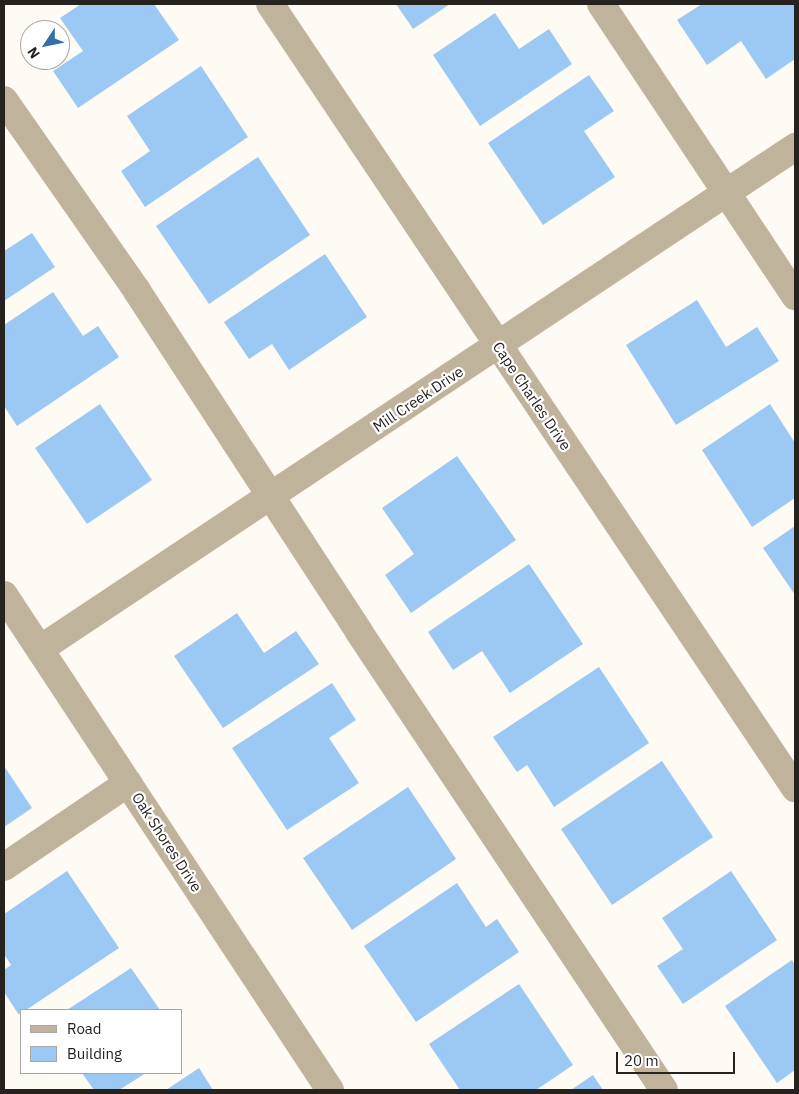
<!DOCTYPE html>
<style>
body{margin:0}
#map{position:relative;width:799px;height:1094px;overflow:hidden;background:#fefaf4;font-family:"IBM Plex Sans",sans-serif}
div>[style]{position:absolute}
.building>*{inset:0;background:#9cc9f4}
.minor>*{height:28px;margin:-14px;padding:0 14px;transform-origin:14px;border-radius:14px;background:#c0b39c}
span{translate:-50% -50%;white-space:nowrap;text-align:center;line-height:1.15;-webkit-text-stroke:4.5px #fff;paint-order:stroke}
.street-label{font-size:15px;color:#26231f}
.frame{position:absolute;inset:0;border:5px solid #26231f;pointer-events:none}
.legend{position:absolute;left:20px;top:1009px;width:162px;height:65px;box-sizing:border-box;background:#fff;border:1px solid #a8a7a5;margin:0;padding:6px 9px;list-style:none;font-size:15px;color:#26231f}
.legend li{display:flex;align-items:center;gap:10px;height:25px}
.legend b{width:25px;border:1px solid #a8a7a5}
.north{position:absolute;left:20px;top:20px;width:50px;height:50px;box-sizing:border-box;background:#fff;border:1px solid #a8a7a5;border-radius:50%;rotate:236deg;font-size:14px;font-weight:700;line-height:20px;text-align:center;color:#26231f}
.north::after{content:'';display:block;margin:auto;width:18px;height:22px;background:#3171a7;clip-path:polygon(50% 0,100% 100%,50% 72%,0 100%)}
.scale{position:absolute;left:616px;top:1052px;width:119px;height:22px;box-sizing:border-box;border:2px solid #26231f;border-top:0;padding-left:6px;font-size:15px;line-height:18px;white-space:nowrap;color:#26231f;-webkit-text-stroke:4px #fff;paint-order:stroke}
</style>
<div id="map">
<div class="building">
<div style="clip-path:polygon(81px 4px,154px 4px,179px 40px,78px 108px,53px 71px,83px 51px,60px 18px)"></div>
<div style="clip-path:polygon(396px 4px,450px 4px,413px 29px)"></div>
<div style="clip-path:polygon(702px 4px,795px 4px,795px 59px,766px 79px,741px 41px,707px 65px,677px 20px)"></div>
<div style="clip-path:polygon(495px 13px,519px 49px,549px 29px,572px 64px,480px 126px,433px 55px)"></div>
<div style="clip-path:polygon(201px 66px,248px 137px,145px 207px,121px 171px,150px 151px,127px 116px)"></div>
<div style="clip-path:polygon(589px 75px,614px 111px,584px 131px,615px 177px,543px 225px,488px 143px)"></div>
<div style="clip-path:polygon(258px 157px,310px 235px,209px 304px,156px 226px)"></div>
<div style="clip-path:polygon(32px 233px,55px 267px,4px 301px,4px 251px)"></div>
<div style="clip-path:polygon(325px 254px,367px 317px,289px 370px,272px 344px,249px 359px,224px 322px)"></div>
<div style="clip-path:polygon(53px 292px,83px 336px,98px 326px,119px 357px,17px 426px,4px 406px,4px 325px)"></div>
<div style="clip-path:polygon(697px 300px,726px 347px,757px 327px,779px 361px,676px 425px,626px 345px)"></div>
<div style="clip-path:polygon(100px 404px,152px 480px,87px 524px,35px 448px)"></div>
<div style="clip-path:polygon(770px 404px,795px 443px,795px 498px,752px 527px,702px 450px)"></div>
<div style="clip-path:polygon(457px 456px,516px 540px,411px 613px,385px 575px,414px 554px,382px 508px)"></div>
<div style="clip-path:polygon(795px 526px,795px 595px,763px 548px)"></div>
<div style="clip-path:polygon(529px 564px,583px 644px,510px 693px,482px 651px,453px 670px,428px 632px)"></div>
<div style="clip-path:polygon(237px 613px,264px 653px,296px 631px,319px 664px,223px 728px,174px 656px)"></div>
<div style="clip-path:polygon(599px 667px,649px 743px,554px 807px,527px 765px,517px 772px,493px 737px)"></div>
<div style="clip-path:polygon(332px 683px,356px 720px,329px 738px,359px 783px,287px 830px,232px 748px)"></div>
<div style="clip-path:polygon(662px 761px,713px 837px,612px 905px,561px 829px)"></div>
<div style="clip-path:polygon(4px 766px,32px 808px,4px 827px)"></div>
<div style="clip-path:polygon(408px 787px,456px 859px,352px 930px,303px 858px)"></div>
<div style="clip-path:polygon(67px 871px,119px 948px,26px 1010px,21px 1010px,19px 1015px,4px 992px,4px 970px,11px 965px,4px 954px,4px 914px)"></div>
<div style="clip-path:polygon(731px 871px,777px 940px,683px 1004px,657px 966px,683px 949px,662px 918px)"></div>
<div style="clip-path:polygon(457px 883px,486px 927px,497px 919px,519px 952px,416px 1022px,364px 946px)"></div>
<div style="clip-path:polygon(792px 960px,795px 965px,795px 1070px,777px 1083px,725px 1006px)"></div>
<div style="clip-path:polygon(131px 968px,160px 1010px,67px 1010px)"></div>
<div style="clip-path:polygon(519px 984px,573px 1065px,536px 1090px,460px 1090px,429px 1044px)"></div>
<div style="clip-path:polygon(199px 1068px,213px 1090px,166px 1090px)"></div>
<div style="clip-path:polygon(82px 1073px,146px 1073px,119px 1090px,94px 1090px)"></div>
<div style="clip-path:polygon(593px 1075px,603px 1090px,571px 1090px)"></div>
</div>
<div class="minor">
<div style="left:270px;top:4px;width:944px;rotate:56.19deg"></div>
<div style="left:601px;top:4px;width:351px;rotate:56.4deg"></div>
<div style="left:4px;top:100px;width:233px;rotate:55.1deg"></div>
<div style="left:137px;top:291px;width:407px;rotate:56.9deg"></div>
<div style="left:359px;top:632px;width:550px;rotate:56.34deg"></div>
<div style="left:4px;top:595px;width:593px;rotate:56.63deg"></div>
<div style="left:40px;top:649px;width:907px;rotate:-33.62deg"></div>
<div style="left:4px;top:867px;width:150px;rotate:-34.1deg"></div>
</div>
<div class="street-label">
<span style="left:532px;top:396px;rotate:56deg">Cape Charles Drive</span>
<span style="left:418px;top:399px;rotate:-34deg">Mill Creek Drive</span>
<span style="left:167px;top:842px;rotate:57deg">Oak Shores Drive</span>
</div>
<div class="frame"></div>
<ul class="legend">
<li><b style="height:6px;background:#c0b39c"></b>Road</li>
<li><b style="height:14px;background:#9cc9f4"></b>Building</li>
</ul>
<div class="north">N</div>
<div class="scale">20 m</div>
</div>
